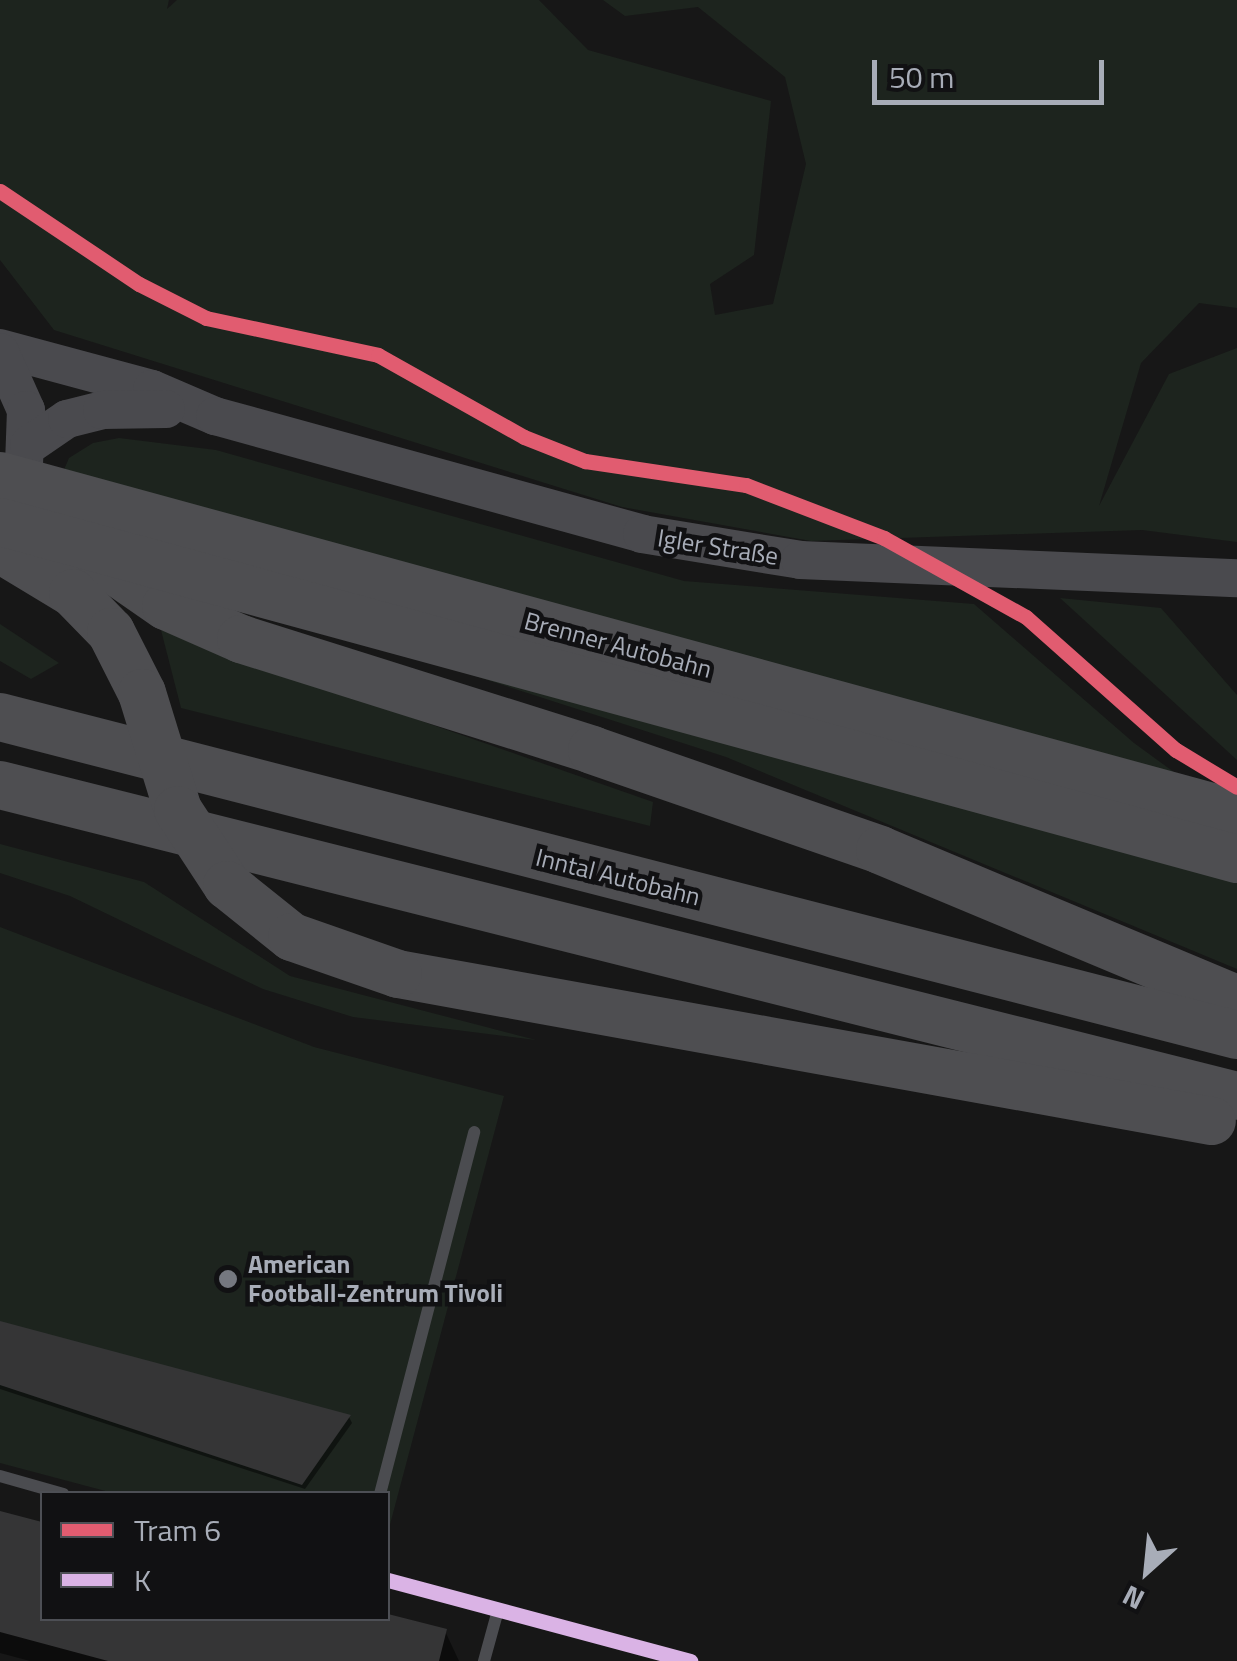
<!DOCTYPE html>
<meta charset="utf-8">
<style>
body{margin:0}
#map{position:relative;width:1237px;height:1661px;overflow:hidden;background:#171717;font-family:"Titillium Web",sans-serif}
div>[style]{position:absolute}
.green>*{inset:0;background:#1d241e}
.shadow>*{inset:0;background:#0007}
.building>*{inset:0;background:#353536}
.service>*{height:12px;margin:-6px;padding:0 6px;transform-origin:6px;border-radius:6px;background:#4b4c50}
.secondary>*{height:38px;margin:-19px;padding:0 19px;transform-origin:19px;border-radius:19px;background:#4a4a4e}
.motorway>*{height:48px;margin:-24px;padding:0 24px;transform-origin:24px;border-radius:24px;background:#4e4e51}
.motorway-bridge>*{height:48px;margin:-24px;padding:0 24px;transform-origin:24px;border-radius:24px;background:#4e4e51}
.bus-1>*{height:15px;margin:-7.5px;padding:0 7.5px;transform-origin:7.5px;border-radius:7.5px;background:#dab3e5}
.tram-1>*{height:15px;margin:-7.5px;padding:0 7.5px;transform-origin:7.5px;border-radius:7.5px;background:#e15c70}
.dots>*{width:28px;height:28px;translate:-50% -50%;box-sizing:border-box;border:5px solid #111113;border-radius:50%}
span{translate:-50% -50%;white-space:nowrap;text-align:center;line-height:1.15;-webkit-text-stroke:9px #111113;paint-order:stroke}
.street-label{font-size:25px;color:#a8adb8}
.poi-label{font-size:25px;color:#a8adb8;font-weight:700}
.left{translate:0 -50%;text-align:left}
.legend{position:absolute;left:40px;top:1491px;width:350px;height:130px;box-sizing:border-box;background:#111113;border:2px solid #4d4f55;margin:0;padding:12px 18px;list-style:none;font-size:30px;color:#a8adb8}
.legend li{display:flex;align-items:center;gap:20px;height:50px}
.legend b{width:50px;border:2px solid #4d4f55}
.north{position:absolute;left:1097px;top:1521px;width:100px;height:100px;-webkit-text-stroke:8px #111113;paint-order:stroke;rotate:207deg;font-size:28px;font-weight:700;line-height:40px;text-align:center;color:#a8adb8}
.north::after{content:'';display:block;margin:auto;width:35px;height:45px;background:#a8adb8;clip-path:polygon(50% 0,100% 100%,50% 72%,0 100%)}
.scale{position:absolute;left:872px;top:60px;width:232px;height:45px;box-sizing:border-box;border:5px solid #a8adb8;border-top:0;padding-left:12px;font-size:30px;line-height:35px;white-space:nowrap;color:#a8adb8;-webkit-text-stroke:8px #111113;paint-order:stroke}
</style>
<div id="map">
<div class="green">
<div style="clip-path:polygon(0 0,169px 0,167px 9px,177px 0,539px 0,588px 50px,771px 101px,754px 255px,710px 284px,715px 315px,773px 304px,806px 164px,785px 77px,698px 7px,625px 16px,603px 0,1237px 0,1237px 308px,1199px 303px,1141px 363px,1099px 506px,1169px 374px,1237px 348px,1237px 542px,1142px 530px,811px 541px,622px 507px,54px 330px,0 260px)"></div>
<div style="clip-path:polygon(119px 438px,216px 450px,684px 581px,974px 604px,1134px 743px,1237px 818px,1237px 969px,726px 757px,180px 581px,60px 479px,69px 458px,93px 443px)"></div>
<div style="clip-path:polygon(1060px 598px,1161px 608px,1237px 695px,1237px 760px)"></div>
<div style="clip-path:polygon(0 624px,59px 663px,31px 679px,0 661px)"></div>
<div style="clip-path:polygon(161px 630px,653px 802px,650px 826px,181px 708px)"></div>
<div style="clip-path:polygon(0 844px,144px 882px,290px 976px,536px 1040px,353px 1017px,263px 989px,70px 896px,0 873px)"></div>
<div style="clip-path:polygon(0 927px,314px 1047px,504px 1096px,388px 1532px,388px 1494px,113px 1493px,0 1463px)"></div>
</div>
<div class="shadow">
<div style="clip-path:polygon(0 1324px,349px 1417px,352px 1423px,305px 1489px,0 1389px)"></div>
<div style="clip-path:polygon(0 1514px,42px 1525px,42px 1618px,445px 1631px,459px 1661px,30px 1661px,0 1653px)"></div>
</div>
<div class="building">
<div style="clip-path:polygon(0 1321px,351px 1415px,302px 1485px,0 1385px)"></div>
<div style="clip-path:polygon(0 1511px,42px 1522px,42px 1618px,388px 1614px,447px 1629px,439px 1661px,108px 1661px,0 1632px)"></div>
</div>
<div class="service">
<div style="left:0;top:1476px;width:66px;rotate:15.9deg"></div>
<div style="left:380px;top:1494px;width:374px;rotate:-75.4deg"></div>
<div style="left:388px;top:1580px;width:313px;rotate:15deg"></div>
<div style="left:484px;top:1661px;width:53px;rotate:-74.6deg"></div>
</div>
<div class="secondary">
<div style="left:0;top:348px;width:157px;rotate:15.1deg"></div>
<div style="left:152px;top:389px;width:69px;rotate:23.2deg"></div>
<div style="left:215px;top:416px;width:443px;rotate:15.4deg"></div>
<div style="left:642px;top:534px;width:160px;rotate:9.3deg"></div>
<div style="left:800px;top:560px;width:437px;rotate:2.4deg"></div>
<div style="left:0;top:352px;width:64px;rotate:65.9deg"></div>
<div style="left:26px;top:410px;width:54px;rotate:92.1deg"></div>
<div style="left:29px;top:445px;width:46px;rotate:-34.4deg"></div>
<div style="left:67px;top:419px;width:36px;rotate:-14deg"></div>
<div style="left:102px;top:410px;width:64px;rotate:-0.9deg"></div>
</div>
<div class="motorway">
<div style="left:72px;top:541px;width:114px;rotate:34.7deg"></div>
<div style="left:166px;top:606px;width:82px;rotate:23.7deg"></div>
<div style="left:241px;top:639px;width:368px;rotate:17.5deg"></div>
<div style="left:592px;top:750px;width:305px;rotate:19.1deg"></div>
<div style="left:880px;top:850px;width:387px;rotate:22.7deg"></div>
<div style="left:0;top:549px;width:85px;rotate:31.1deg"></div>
<div style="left:73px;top:593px;width:54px;rotate:45.7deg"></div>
<div style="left:0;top:717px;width:1277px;rotate:14.42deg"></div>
<div style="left:0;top:785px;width:1275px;rotate:14.11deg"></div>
<div style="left:398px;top:974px;width:827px;rotate:10.24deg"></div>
</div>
<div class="motorway-bridge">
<div style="left:0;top:476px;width:1282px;rotate:15.28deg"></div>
<div style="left:0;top:522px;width:1282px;rotate:15.24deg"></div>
<div style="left:111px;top:632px;width:68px;rotate:63.1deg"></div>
<div style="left:142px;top:693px;width:122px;rotate:72.9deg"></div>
<div style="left:178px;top:810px;width:90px;rotate:56.8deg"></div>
<div style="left:227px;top:885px;width:83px;rotate:38.7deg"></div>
<div style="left:292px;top:937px;width:112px;rotate:19.2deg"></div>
</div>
<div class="bus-1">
<div style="left:388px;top:1580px;width:313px;rotate:15deg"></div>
</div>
<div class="tram-1">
<div style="left:0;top:191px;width:167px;rotate:33.8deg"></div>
<div style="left:139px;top:284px;width:75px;rotate:26.9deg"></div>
<div style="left:206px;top:318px;width:176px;rotate:12.1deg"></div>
<div style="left:378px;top:355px;width:167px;rotate:29.3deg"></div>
<div style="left:524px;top:437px;width:66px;rotate:21.5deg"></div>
<div style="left:585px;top:461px;width:163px;rotate:8.5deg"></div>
<div style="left:746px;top:485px;width:148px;rotate:21deg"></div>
<div style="left:884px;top:538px;width:162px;rotate:29.1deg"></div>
<div style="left:1026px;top:617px;width:200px;rotate:41.6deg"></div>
<div style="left:1176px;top:750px;width:71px;rotate:31.2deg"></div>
</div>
<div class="dots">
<div style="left:228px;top:1279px;background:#757880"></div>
</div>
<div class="street-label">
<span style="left:718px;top:547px;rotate:9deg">Igler Straße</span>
<span style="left:618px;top:645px;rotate:15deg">Brenner Autobahn</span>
<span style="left:618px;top:877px;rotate:14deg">Inntal Autobahn</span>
</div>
<div class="poi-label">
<span class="left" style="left:248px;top:1279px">American<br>Football-Zentrum Tivoli</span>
</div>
<ul class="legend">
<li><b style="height:12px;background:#e15c70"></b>Tram 6</li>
<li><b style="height:12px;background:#dab3e5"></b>K</li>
</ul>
<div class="north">N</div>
<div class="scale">50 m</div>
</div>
